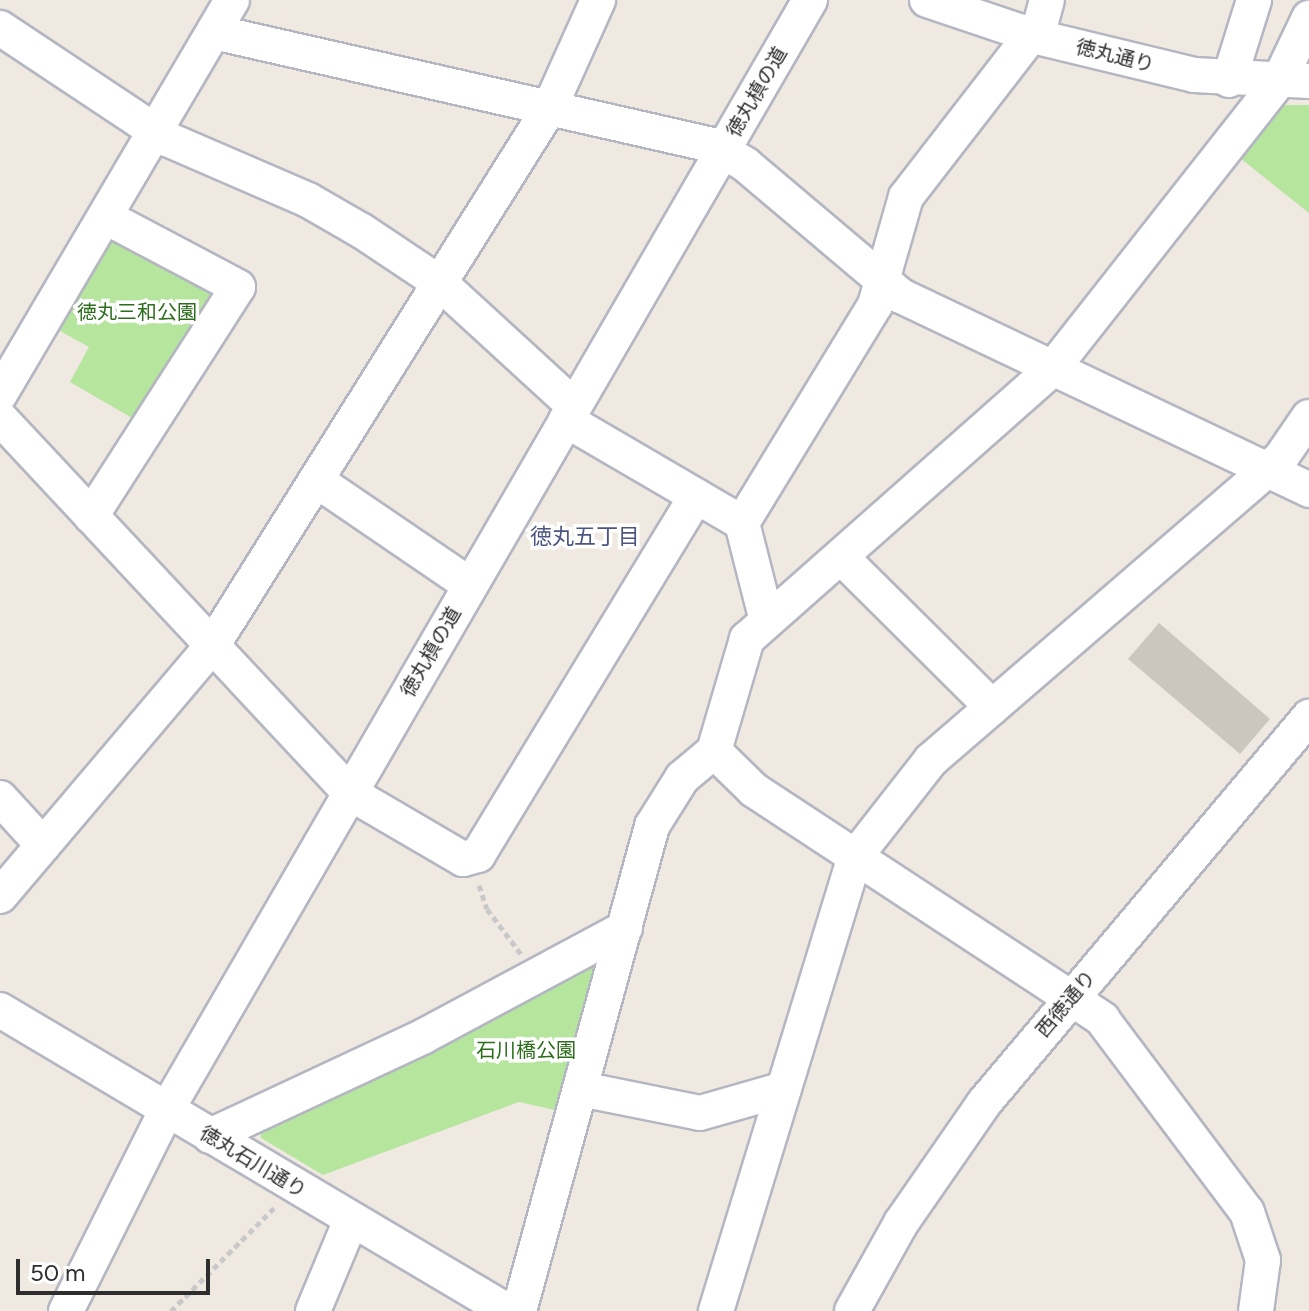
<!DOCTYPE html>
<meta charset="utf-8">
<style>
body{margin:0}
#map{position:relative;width:1309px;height:1311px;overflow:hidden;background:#efe9e1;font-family:Figtree,"Noto Sans JP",sans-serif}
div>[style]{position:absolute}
.green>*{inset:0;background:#b6e59e}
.building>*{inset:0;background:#cbc7bf}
.path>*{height:5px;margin-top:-2.5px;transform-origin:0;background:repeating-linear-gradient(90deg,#c9c9c9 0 6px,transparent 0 10px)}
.roads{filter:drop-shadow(2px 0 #b4b7c1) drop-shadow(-2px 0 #b4b7c1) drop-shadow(0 2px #b4b7c1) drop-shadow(0 -2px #b4b7c1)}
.minor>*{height:34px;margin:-17px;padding:0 17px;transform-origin:17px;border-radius:17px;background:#fff}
span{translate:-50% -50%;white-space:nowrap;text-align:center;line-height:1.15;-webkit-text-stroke:7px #fff;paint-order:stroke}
.street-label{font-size:20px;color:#2e2e2e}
.park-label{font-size:20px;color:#2c6e1b}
.neighbourhood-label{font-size:22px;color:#4d5680}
.scale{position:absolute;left:16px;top:1259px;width:194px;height:36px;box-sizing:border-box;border:4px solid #2e2e2e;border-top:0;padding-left:10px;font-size:24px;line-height:28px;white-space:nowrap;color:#2e2e2e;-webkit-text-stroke:6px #fff;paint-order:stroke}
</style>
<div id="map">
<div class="green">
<div style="clip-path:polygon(1274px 105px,1309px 105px,1309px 213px,1235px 154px)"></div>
<div style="clip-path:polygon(118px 233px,213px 284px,216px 300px,139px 422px,70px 382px,89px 347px,51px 326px,104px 239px)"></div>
<div style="clip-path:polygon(591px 955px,602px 967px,564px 1112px,519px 1102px,323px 1175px,261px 1138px,261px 1124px)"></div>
</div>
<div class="building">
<div style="clip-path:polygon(1159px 623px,1270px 719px,1240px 754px,1128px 659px)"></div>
</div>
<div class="path">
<div style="left:479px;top:885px;width:25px;rotate:72deg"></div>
<div style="left:487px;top:909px;width:56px;rotate:52.9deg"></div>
<div style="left:171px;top:1311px;width:147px;rotate:-45deg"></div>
</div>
<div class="roads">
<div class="minor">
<div style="left:927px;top:0;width:116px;rotate:18.6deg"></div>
<div style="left:1037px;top:37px;width:162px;rotate:13.6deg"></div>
<div style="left:1194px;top:75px;width:115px;rotate:3deg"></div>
<div style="left:0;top:28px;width:201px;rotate:33.6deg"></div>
<div style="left:167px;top:139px;width:154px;rotate:23.4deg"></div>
<div style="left:308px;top:200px;width:62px;rotate:29.9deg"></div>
<div style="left:362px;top:231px;width:94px;rotate:33.7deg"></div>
<div style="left:440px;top:283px;width:182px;rotate:42.5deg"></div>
<div style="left:214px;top:32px;width:511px;rotate:12.78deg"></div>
<div style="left:712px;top:145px;width:39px;rotate:30deg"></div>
<div style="left:746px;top:165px;width:203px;rotate:40.2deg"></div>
<div style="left:901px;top:296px;width:452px;rotate:25.4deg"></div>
<div style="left:1037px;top:37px;width:38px;rotate:-75deg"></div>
<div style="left:1229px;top:80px;width:84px;rotate:-72.6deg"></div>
<div style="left:0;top:394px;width:457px;rotate:-59.5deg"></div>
<div style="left:0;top:418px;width:513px;rotate:46.97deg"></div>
<div style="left:350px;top:793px;width:131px;rotate:30.3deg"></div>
<div style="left:463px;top:859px;width:16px;rotate:-15deg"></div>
<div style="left:478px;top:855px;width:420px;rotate:-58.7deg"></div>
<div style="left:566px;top:420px;width:204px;rotate:30.3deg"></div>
<div style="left:316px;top:480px;width:186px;rotate:34.3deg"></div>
<div style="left:91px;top:516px;width:272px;rotate:-57.3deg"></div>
<div style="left:238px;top:287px;width:149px;rotate:-152.1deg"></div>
<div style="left:841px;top:557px;width:213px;rotate:44.8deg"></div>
<div style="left:767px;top:621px;width:101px;rotate:-104.3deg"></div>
<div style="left:742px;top:523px;width:255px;rotate:-58.6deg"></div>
<div style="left:875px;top:305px;width:112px;rotate:-74deg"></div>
<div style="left:906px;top:197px;width:205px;rotate:-52.3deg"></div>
<div style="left:714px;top:751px;width:56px;rotate:44.3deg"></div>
<div style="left:754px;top:790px;width:417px;rotate:33.3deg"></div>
<div style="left:1102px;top:1019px;width:241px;rotate:53.1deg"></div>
<div style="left:1247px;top:1212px;width:51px;rotate:71.6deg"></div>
<div style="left:1263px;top:1260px;width:51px;rotate:97.8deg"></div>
<div style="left:0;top:798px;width:64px;rotate:47.5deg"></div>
<div style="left:0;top:896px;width:328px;rotate:-49.7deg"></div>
<div style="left:212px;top:646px;width:636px;rotate:-57.91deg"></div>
<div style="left:550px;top:107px;width:117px;rotate:-65.8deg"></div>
<div style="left:0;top:1010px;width:590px;rotate:30.7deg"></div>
<div style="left:581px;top:1089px;width:121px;rotate:11.4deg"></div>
<div style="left:700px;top:1113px;width:87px;rotate:-15.9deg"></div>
<div style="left:210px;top:1136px;width:236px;rotate:-25deg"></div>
<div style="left:424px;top:1036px;width:228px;rotate:-28.2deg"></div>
<div style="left:66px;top:1311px;width:224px;rotate:-63.4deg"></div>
<div style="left:166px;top:1111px;width:1284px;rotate:-59.9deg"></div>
<div style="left:313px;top:1311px;width:99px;rotate:-67.3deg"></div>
<div style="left:519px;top:1311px;width:503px;rotate:-74.66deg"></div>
<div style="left:652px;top:826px;width:57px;rotate:-58deg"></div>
<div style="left:682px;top:778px;width:42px;rotate:-40.2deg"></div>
<div style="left:714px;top:751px;width:117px;rotate:-73.6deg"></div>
<div style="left:747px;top:639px;width:409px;rotate:-41.5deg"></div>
<div style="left:1053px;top:368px;width:365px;rotate:-51.8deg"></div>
<div style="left:1279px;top:81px;width:70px;rotate:-64.5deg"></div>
<div style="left:716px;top:1311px;width:475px;rotate:-73deg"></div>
<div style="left:855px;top:857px;width:123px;rotate:-51.9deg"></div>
<div style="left:931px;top:760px;width:461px;rotate:-40.8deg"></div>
<div style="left:1280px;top:459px;width:51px;rotate:-55.4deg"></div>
<div style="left:852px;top:1311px;width:101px;rotate:-60.9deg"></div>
<div style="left:901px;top:1223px;width:146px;rotate:-55.3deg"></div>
<div style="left:984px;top:1103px;width:505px;rotate:-49.9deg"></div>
</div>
</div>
<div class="street-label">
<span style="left:1115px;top:56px;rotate:14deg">徳丸通り</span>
<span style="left:757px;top:92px;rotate:-60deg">徳丸槙の道</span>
<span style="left:431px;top:652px;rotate:-60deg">徳丸槙の道</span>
<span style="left:1066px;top:1004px;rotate:-50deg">西徳通り</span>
<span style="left:253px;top:1162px;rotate:31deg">徳丸石川通り</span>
</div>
<div class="park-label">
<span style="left:137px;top:312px">徳丸三和公園</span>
<span style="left:526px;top:1050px">石川橋公園</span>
</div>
<div class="neighbourhood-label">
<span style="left:585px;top:537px">徳丸五丁目</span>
</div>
<div class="scale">50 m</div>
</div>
